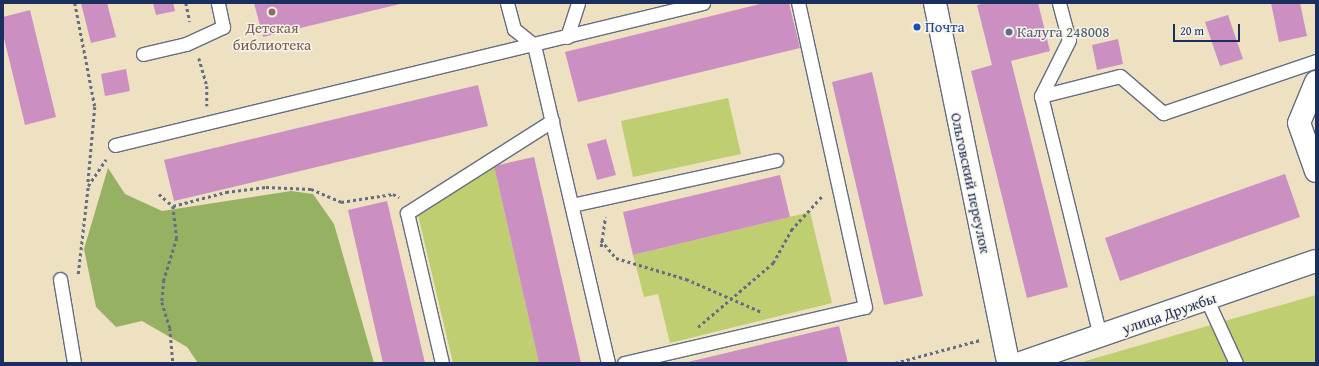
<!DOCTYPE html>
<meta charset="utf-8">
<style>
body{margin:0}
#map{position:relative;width:1319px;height:366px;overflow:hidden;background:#ede1c2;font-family:"Gentium Book Plus",serif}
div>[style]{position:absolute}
.green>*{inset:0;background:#bfce70}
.forest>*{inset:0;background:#97b162}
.building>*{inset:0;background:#cc8fc2}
.path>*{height:2.5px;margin-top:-1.25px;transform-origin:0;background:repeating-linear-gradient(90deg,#646d81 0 3px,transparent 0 6px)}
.roads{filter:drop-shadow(1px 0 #646d81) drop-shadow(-1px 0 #646d81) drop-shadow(0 1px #646d81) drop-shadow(0 -1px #646d81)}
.lane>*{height:13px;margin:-6.5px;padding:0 6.5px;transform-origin:6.5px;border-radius:6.5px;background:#fff}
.street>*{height:22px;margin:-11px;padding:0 11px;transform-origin:11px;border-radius:11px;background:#fff}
.dots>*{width:11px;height:11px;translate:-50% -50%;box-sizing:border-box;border:2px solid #f7f3e8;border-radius:50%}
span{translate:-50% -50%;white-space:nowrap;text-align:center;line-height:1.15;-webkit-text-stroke:3px #f7f3e8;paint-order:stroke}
.education-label{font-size:15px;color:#785e54}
.transit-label{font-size:15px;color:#164399}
.left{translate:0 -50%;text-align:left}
.service-label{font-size:15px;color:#4e5e75}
.street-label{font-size:15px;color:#1b2f5e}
.frame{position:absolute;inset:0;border:4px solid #1b2f5e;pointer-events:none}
.scale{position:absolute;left:1173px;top:24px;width:67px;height:18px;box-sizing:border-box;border:2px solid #1b2f5e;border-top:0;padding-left:5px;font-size:12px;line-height:14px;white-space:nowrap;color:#1b2f5e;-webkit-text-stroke:3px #f7f3e8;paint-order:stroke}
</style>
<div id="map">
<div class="green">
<div style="clip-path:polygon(728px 98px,741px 154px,633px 177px,621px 121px)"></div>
<div style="clip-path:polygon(494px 166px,539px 363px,453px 363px,418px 215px)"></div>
<div style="clip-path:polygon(810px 212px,832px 303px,670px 343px,658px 294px,644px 297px,633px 255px)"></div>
<div style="clip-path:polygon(1316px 295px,1316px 363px,1079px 363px,1106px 355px)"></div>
</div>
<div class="forest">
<div style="clip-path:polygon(108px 168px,125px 194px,162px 211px,291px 191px,313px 194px,334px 224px,374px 363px,198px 363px,187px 347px,142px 321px,116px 327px,96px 307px,84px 249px)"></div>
</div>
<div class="building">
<div style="clip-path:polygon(81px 3px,107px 3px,116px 37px,91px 43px)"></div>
<div style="clip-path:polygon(153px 3px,173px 3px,175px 11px,156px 15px)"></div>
<div style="clip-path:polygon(254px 3px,400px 3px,400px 4px,263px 37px)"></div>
<div style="clip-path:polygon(764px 3px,789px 3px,800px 48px,578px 102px,565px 52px)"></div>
<div style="clip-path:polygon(986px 3px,1038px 3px,1050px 51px,1011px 61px,1068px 287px,1027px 298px,971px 71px,992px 65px,977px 5px)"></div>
<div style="clip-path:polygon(1271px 3px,1300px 3px,1307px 36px,1279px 42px)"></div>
<div style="clip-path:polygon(30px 10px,56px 117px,25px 125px,3px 34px,3px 17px)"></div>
<div style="clip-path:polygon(1228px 15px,1243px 59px,1220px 66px,1205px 22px)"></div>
<div style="clip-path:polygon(1118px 39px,1123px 64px,1097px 70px,1092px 45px)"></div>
<div style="clip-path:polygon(126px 69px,130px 91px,105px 96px,101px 74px)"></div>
<div style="clip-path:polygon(872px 72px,923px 296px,884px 305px,832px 82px)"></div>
<div style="clip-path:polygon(478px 85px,488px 126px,174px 201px,164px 160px)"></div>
<div style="clip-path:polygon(606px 139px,616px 175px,597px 180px,587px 144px)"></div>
<div style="clip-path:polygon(534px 157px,581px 363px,539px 363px,494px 166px)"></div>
<div style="clip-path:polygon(1285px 174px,1300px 217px,1120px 281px,1105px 238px)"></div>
<div style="clip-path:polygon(780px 175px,790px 217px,633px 255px,623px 212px)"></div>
<div style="clip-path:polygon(387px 201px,425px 363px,383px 363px,348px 210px)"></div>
<div style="clip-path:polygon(839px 326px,848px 363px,688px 363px,688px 362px)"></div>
</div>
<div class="path">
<div style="left:75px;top:3px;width:106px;rotate:79.1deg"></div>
<div style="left:95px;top:107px;width:77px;rotate:95.2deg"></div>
<div style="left:186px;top:3px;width:19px;rotate:78deg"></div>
<div style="left:199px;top:58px;width:29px;rotate:74deg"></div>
<div style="left:207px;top:86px;width:20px;rotate:90deg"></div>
<div style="left:159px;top:194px;width:18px;rotate:41deg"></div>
<div style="left:173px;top:206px;width:55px;rotate:-14.8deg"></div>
<div style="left:226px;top:192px;width:40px;rotate:-7.1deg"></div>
<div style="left:266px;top:187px;width:45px;rotate:2.5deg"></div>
<div style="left:311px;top:189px;width:33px;rotate:23deg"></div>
<div style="left:341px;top:202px;width:53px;rotate:-8.7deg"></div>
<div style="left:393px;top:194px;width:7px;rotate:27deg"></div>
<div style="left:173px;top:206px;width:32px;rotate:83deg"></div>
<div style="left:177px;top:238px;width:44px;rotate:107.2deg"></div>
<div style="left:164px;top:280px;width:22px;rotate:95deg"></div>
<div style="left:162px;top:302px;width:27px;rotate:73deg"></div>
<div style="left:170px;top:328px;width:35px;rotate:85deg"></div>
<div style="left:601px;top:240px;width:23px;rotate:50deg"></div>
<div style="left:616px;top:258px;width:73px;rotate:16.7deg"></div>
<div style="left:686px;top:279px;width:83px;rotate:23.5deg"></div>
<div style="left:601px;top:247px;width:30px;rotate:-82deg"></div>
<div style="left:78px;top:274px;width:89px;rotate:-83.5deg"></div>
<div style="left:88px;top:186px;width:32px;rotate:-56deg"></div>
<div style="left:698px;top:327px;width:99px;rotate:-40.5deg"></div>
<div style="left:773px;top:263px;width:38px;rotate:-61deg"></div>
<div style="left:791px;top:230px;width:47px;rotate:-47.6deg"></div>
<div style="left:895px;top:363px;width:88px;rotate:-15.1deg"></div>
</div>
<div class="roads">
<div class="lane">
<div style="left:507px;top:3px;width:27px;rotate:75deg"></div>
<div style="left:514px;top:29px;width:26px;rotate:39deg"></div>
<div style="left:534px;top:45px;width:326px;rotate:76.9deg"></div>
<div style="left:1059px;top:3px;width:38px;rotate:75deg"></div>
<div style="left:1069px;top:40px;width:63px;rotate:116.6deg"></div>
<div style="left:1041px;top:96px;width:248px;rotate:76.2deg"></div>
<div style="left:567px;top:37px;width:36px;rotate:-72deg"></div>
<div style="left:143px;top:54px;width:44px;rotate:-13.1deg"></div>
<div style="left:186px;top:44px;width:41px;rotate:-24.7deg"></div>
<div style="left:223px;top:27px;width:25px;rotate:-102deg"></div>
<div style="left:1041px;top:96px;width:81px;rotate:-14.2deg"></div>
<div style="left:1120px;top:76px;width:57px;rotate:40.7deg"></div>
<div style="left:1163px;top:113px;width:162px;rotate:-18.8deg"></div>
<div style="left:115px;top:145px;width:605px;rotate:-13.58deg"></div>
<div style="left:572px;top:205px;width:209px;rotate:-12.4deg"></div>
<div style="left:60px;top:279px;width:85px;rotate:80.5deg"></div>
<div style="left:1207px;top:300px;width:69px;rotate:65.3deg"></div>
<div style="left:442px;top:363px;width:154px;rotate:-103.1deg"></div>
<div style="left:407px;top:213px;width:172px;rotate:-32.4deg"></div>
<div style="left:624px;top:363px;width:247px;rotate:-13.1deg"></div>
<div style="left:865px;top:307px;width:311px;rotate:-102.4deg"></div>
</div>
<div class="street">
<div style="left:935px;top:3px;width:367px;rotate:78.5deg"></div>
<div style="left:1316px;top:82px;width:44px;rotate:112.5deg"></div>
<div style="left:1299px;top:123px;width:51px;rotate:70.5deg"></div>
<div style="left:1021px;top:363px;width:312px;rotate:-19.1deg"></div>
</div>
</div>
<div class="dots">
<div style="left:272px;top:12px;background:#8d6e63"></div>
<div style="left:917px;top:27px;background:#1a4fb4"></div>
<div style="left:1009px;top:32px;background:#5c6f8a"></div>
</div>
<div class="education-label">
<span style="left:272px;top:36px">Детская<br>библиотека</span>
</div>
<div class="transit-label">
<span class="left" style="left:925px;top:27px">Почта</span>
</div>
<div class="service-label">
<span class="left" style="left:1017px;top:32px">Калуга 248008</span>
</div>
<div class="street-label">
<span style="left:971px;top:183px;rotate:78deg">Ольговский переулок</span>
<span style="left:1169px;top:313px;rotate:-19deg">улица Дружбы</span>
</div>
<div class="frame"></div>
<div class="scale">20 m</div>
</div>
